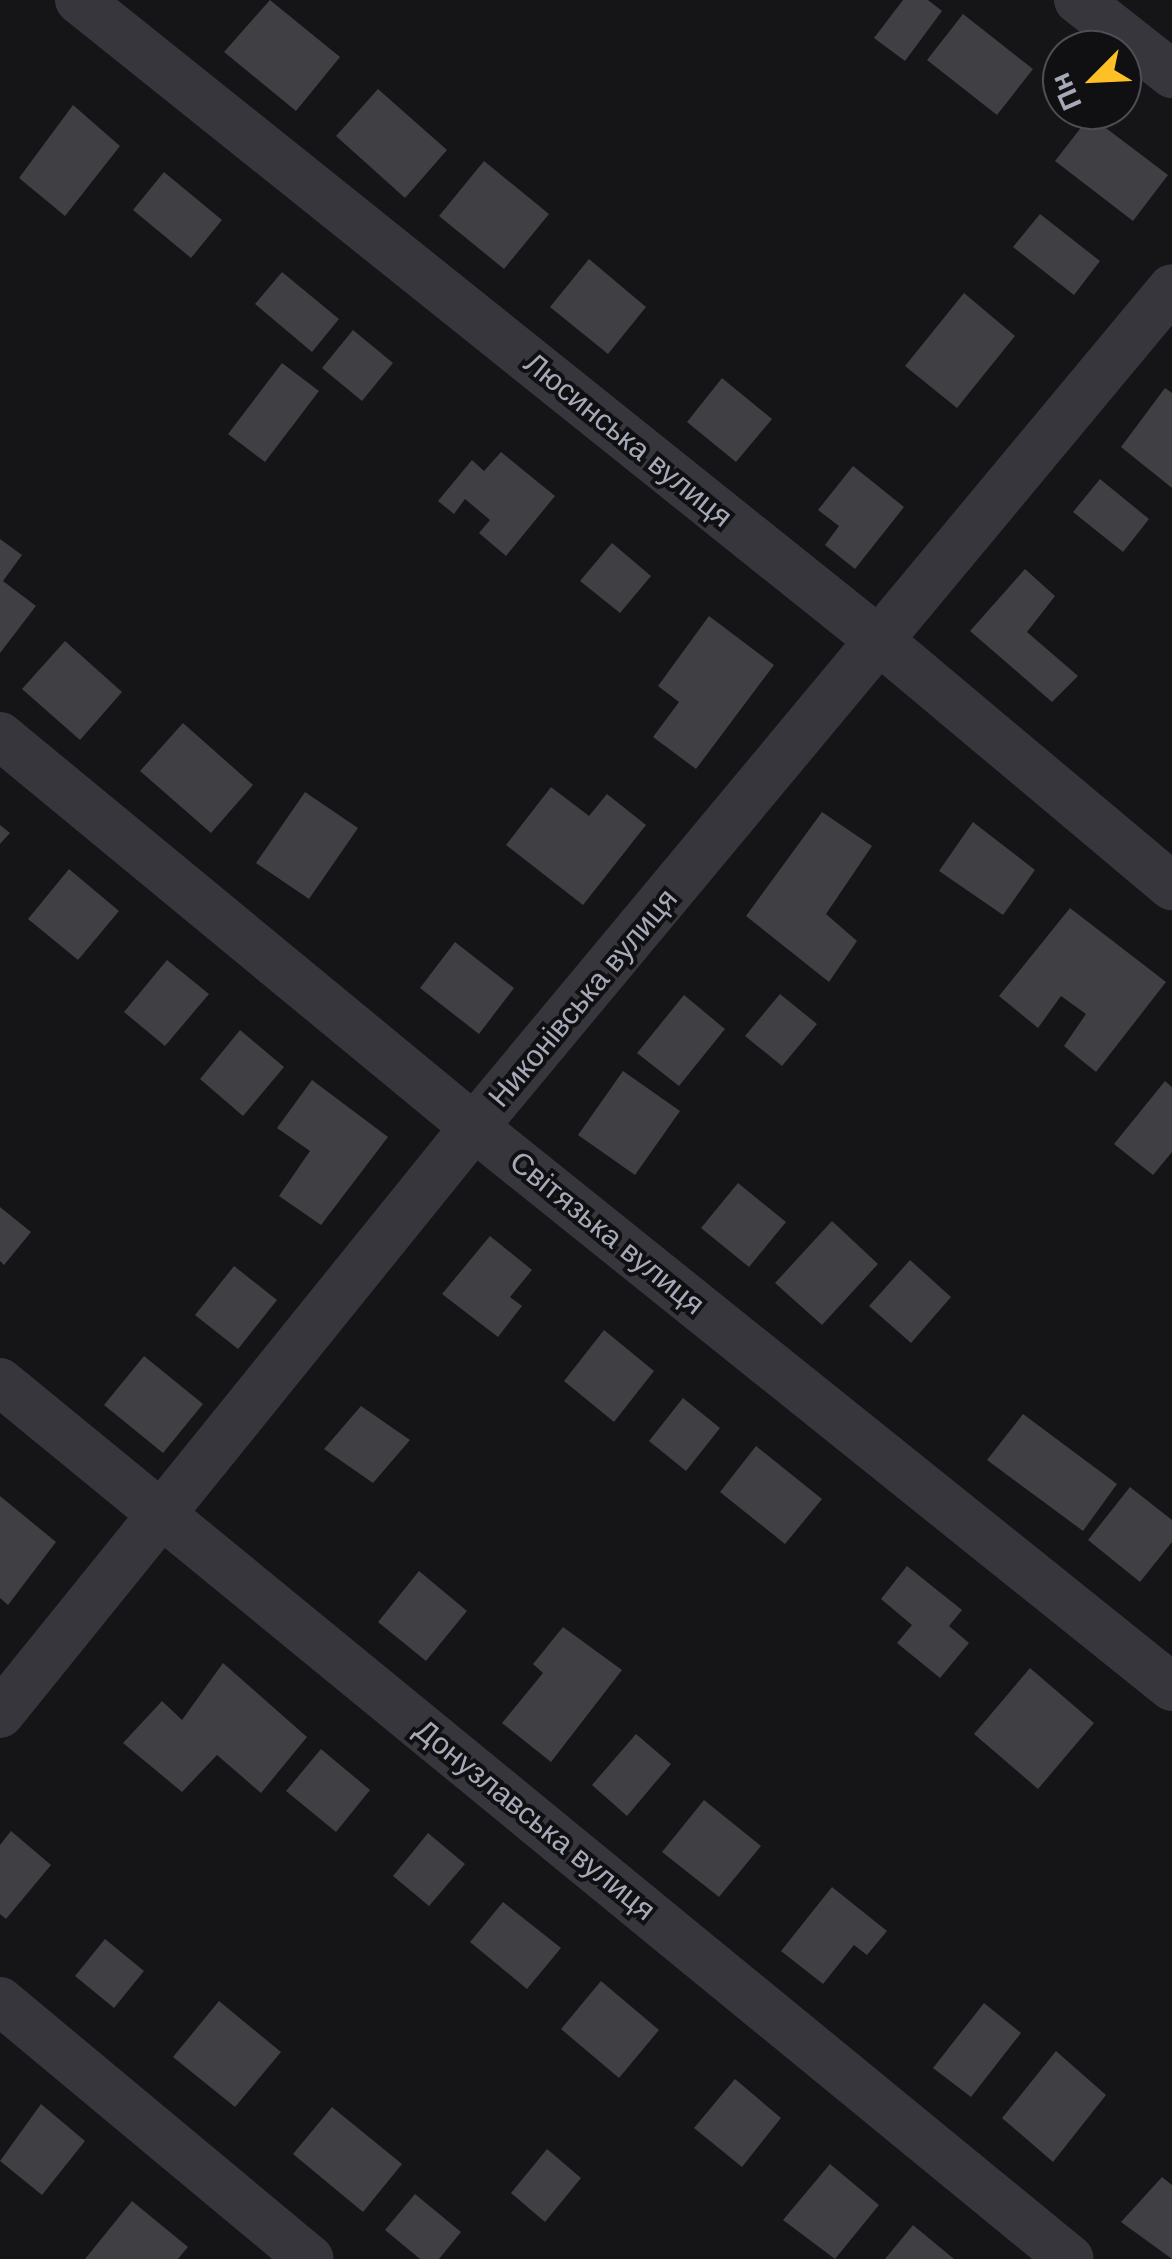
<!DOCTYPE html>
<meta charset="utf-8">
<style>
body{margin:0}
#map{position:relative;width:1172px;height:2259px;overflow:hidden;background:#151517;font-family:Arial,sans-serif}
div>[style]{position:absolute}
.building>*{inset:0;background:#3f3f44}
.minor>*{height:48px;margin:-24px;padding:0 24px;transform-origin:24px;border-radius:24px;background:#36363c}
span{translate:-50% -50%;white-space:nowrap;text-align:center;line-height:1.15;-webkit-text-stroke:8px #101012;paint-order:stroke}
.street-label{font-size:30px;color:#a6aab8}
.north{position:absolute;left:1042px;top:30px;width:100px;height:100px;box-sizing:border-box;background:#101012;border:2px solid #4c4e54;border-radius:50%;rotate:246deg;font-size:28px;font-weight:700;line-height:40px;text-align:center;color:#a6aab8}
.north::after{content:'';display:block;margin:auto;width:35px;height:45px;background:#ffc025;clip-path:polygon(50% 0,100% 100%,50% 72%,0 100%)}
</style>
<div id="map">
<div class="building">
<div style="clip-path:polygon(270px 0,340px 57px,296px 111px,224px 52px)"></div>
<div style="clip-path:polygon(903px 0,928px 0,942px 11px,905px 61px,874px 38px)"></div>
<div style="clip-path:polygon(963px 14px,1033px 69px,997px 115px,927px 60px)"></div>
<div style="clip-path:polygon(378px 89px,447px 150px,405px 198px,336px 136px)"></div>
<div style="clip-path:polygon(73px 105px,120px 146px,65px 216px,19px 178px)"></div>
<div style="clip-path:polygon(1090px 116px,1168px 175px,1133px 221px,1055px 161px)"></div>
<div style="clip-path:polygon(484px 161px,549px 214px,504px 269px,439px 216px)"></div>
<div style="clip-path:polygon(164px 172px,222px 220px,191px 258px,133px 210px)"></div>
<div style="clip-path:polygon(1040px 214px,1100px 261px,1074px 295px,1013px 247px)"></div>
<div style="clip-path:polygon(589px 259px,646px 307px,608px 354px,550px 307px)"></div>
<div style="clip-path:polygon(282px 272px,339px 319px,312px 352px,255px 304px)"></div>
<div style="clip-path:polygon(964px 293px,1015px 336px,957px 408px,905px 366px)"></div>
<div style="clip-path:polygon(353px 330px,393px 363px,362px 401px,322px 368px)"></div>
<div style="clip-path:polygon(282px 363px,319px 391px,265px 462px,228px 434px)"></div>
<div style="clip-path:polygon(722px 378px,772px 419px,736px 462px,687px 422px)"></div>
<div style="clip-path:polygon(1165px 388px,1172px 393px,1172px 488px,1121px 447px)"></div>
<div style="clip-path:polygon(501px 452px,555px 496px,506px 556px,479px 533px,490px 520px,465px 499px,454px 514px,438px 501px,472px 460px,484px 471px)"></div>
<div style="clip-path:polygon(853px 466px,904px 507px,855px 569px,825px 545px,839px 526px,818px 510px)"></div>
<div style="clip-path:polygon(1100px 479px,1149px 519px,1123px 552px,1073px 512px)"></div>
<div style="clip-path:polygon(0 539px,22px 555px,3px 581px,36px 606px,0 653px)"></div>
<div style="clip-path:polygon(612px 543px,651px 576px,620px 613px,580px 581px)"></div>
<div style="clip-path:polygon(1025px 569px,1055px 596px,1027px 632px,1078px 676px,1052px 702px,970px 631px)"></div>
<div style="clip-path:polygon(709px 616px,774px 665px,696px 769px,653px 737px,679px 702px,658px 686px)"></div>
<div style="clip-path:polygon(65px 641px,122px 692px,80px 740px,22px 689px)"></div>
<div style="clip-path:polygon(183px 723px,253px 785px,211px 833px,140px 771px)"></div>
<div style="clip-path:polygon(551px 787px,589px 816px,607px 794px,646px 825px,583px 905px,506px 845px)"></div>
<div style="clip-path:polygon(305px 792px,358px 828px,309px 899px,256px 863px)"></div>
<div style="clip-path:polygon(822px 812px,872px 846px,826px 914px,857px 941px,829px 982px,746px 916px)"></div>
<div style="clip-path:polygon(973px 822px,1035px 870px,1003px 915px,939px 871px)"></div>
<div style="clip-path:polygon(0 825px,10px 833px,0 844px)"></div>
<div style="clip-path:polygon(69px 869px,119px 911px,78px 960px,28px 919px)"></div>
<div style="clip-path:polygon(1070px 908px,1166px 982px,1096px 1072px,1064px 1046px,1086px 1014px,1061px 996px,1038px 1028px,999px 996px)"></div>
<div style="clip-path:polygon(455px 942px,514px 988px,479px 1034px,420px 988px)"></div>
<div style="clip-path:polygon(167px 960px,209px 994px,165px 1046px,124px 1012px)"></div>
<div style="clip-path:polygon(780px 994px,817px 1024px,782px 1066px,745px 1036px)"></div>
<div style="clip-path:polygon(684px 995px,725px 1029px,679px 1086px,637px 1053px)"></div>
<div style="clip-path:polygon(240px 1030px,284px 1067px,243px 1116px,200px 1079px)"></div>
<div style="clip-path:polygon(623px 1071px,680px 1111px,635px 1175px,578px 1135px)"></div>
<div style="clip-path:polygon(312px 1080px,388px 1137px,321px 1225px,279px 1196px,310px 1151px,277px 1128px)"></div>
<div style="clip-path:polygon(1165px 1081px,1172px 1087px,1172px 1152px,1153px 1175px,1114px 1144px)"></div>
<div style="clip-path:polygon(738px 1183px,786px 1222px,749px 1267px,701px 1228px)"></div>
<div style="clip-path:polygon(0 1207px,31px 1232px,4px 1265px,0 1261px)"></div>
<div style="clip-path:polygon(832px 1221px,878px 1264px,822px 1325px,775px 1283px)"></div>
<div style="clip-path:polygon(490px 1236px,532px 1270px,510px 1297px,522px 1306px,498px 1337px,442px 1294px)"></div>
<div style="clip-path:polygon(910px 1260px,951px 1297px,911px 1343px,869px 1306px)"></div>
<div style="clip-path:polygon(234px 1266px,277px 1300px,238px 1349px,195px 1315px)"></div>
<div style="clip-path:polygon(604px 1330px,654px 1371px,614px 1422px,564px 1381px)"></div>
<div style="clip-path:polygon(144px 1356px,203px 1404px,163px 1453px,104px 1405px)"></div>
<div style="clip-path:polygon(683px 1398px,720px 1428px,686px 1471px,649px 1441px)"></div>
<div style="clip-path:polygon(361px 1406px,410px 1440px,373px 1483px,324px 1449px)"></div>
<div style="clip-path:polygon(1023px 1414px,1117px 1484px,1083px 1531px,987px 1460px)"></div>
<div style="clip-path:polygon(756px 1446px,822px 1499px,785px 1544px,720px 1492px)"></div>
<div style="clip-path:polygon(1130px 1487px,1172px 1520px,1172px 1542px,1140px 1582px,1088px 1540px)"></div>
<div style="clip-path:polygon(0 1496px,56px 1542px,8px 1605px,0 1598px)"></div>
<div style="clip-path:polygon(907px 1566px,962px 1610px,949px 1626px,969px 1643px,940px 1678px,897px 1643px,912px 1625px,881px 1599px)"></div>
<div style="clip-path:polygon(419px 1571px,467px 1611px,426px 1661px,378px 1622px)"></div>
<div style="clip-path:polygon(563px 1627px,622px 1670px,551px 1762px,502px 1723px,543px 1673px,533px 1664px)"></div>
<div style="clip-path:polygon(223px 1663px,307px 1737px,261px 1793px,217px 1755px,182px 1792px,123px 1743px,162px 1701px,182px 1720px)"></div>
<div style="clip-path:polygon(1030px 1668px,1094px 1723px,1038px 1789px,974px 1734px)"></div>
<div style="clip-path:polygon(636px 1734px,671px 1764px,627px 1816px,592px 1785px)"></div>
<div style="clip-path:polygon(321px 1749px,370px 1790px,336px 1832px,286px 1791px)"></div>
<div style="clip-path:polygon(704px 1800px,761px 1846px,719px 1897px,662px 1852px)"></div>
<div style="clip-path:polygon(11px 1831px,51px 1865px,6px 1919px,0 1914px,0 1845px)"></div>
<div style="clip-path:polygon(428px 1833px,465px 1864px,429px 1906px,393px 1876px)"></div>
<div style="clip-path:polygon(832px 1887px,887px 1931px,867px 1955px,854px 1945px,823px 1984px,781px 1951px)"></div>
<div style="clip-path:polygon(503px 1902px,561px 1948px,527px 1989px,470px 1942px)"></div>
<div style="clip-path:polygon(105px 1939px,144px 1971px,114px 2008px,75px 1976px)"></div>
<div style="clip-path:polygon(601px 1981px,659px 2030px,619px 2078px,561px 2029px)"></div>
<div style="clip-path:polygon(219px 2001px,281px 2052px,235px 2107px,173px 2057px)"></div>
<div style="clip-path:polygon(984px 2003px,1021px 2033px,971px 2097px,933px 2068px)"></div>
<div style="clip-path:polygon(1056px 2051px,1106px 2095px,1053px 2162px,1002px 2118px)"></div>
<div style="clip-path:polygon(735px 2079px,781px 2118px,742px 2167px,694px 2128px)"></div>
<div style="clip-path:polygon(41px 2104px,85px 2141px,42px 2195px,0 2161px)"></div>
<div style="clip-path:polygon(332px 2107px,402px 2164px,363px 2212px,293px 2154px)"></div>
<div style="clip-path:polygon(547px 2149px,581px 2178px,545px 2222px,511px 2193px)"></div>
<div style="clip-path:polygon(830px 2164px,879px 2205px,835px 2259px,783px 2220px)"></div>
<div style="clip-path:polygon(1162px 2177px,1172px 2185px,1172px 2259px,1121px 2222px)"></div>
<div style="clip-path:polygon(415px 2194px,461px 2232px,439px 2259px,420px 2259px,385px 2230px)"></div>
<div style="clip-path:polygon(132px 2201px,188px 2247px,178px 2259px,85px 2259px)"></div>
<div style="clip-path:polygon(913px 2225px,954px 2259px,885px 2259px)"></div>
</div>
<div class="minor">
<div style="left:79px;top:0;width:1027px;rotate:38.68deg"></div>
<div style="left:881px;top:642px;width:380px;rotate:40deg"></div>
<div style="left:1078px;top:0;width:120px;rotate:38.2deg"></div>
<div style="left:0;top:736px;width:614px;rotate:39.52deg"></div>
<div style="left:474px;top:1127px;width:895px;rotate:38.74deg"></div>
<div style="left:0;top:1382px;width:1383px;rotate:39.34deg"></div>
<div style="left:0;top:1714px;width:754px;rotate:-51.08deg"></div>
<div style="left:474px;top:1127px;width:1091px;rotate:-50.24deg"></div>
<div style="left:0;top:2001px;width:403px;rotate:39.8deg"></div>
</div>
<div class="street-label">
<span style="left:628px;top:440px;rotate:39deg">Люсинська вулиця</span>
<span style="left:583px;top:998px;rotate:-50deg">Никонівська вулиця</span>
<span style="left:607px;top:1233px;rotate:39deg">Світязька вулиця</span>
<span style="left:535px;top:1820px;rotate:39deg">Донузлавська вулиця</span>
</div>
<div class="north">Пн</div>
</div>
